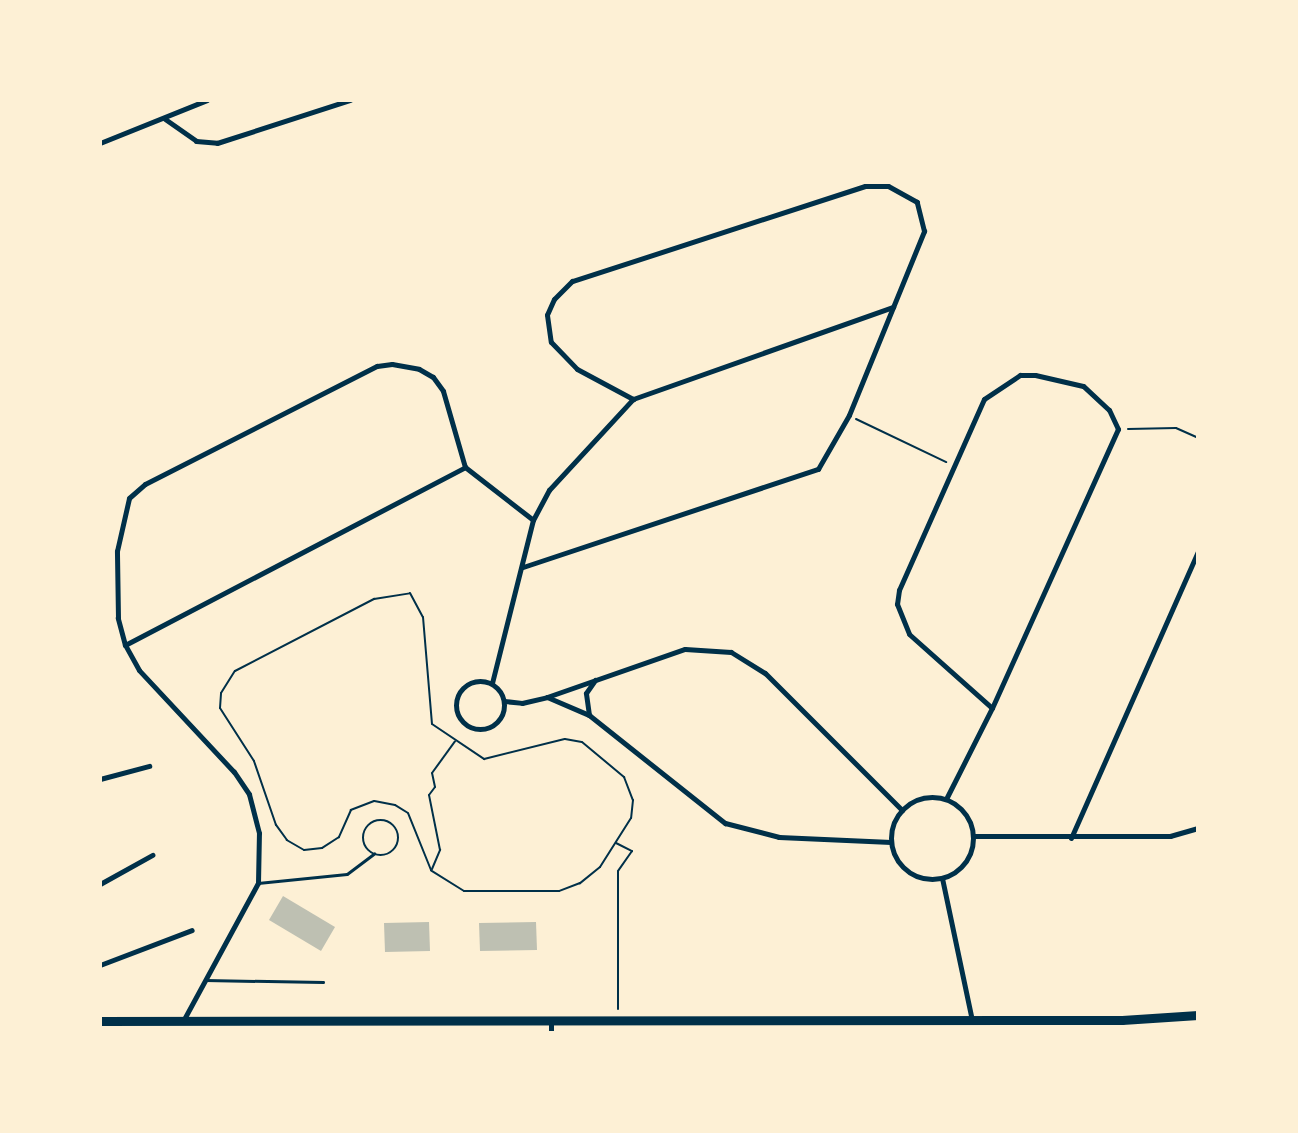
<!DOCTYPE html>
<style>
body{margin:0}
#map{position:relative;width:1298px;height:1133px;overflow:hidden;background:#fdf0d5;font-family:"Titillium Web",sans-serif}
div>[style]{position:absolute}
.building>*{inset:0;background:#bec0b2}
.path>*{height:2px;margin:-1px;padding:0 1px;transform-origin:1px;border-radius:1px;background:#003049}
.service>*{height:2.5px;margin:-1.25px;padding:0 1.25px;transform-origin:1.25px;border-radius:1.25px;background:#003049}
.service>.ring{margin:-1.25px;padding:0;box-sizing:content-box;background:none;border:2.5px solid #003049;border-radius:50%}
.minor>*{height:5px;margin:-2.5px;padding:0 2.5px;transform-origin:2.5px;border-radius:2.5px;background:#003049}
.minor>.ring{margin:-2.5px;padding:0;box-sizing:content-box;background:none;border:5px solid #003049;border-radius:50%}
.primary>*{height:9px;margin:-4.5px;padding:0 4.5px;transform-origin:4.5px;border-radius:4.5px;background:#003049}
span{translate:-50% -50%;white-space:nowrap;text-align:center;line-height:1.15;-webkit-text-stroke:5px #fdf0d5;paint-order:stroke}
.frame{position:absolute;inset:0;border:102px solid #fdf0d5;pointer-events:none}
</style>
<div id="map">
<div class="building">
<div style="clip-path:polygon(283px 896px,335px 927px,321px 951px,269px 920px)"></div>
<div style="clip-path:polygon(429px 922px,430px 951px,385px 952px,384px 923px)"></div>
<div style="clip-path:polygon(536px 922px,537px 950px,480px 951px,479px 923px)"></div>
</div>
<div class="path">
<div style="left:856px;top:419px;width:100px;rotate:25.5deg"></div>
<div style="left:1128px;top:429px;width:48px;rotate:-1.2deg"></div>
<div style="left:1176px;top:428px;width:24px;rotate:24deg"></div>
<div style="left:410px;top:593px;width:27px;rotate:62deg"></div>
<div style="left:423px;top:617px;width:107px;rotate:85.2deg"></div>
<div style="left:432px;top:724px;width:63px;rotate:33.9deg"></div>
<div style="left:484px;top:759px;width:83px;rotate:-13.9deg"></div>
<div style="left:565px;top:739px;width:17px;rotate:10deg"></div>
<div style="left:582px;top:742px;width:55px;rotate:39.8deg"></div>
<div style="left:624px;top:777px;width:25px;rotate:69deg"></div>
<div style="left:633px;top:800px;width:18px;rotate:96deg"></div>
<div style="left:631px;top:818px;width:58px;rotate:122.3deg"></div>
<div style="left:600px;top:867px;width:26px;rotate:141deg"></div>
<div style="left:580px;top:883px;width:22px;rotate:159deg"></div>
<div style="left:559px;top:891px;width:95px;rotate:180deg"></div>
<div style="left:464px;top:891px;width:39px;rotate:-148deg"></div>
<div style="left:431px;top:870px;width:61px;rotate:-112deg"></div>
<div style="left:408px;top:813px;width:15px;rotate:-148deg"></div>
<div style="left:395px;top:805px;width:21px;rotate:-169deg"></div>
<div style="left:374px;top:801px;width:25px;rotate:159deg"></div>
<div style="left:351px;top:810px;width:30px;rotate:114deg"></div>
<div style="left:339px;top:837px;width:20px;rotate:147deg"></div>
<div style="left:322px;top:848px;width:18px;rotate:174deg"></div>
<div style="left:304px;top:850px;width:20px;rotate:-150deg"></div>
<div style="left:287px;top:840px;width:19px;rotate:-126deg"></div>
<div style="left:276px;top:825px;width:68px;rotate:-109deg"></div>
<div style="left:254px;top:761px;width:63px;rotate:-122.7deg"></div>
<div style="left:220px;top:708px;width:15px;rotate:-86deg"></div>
<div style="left:221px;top:693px;width:26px;rotate:-58deg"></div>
<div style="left:235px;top:671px;width:157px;rotate:-27.4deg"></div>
<div style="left:374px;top:599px;width:36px;rotate:-9deg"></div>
<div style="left:616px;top:843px;width:18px;rotate:27deg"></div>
<div style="left:632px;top:851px;width:24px;rotate:125deg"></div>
<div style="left:618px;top:871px;width:138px;rotate:90deg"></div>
<div style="left:432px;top:869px;width:21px;rotate:-67deg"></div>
<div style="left:440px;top:850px;width:56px;rotate:-101.3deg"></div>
<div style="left:429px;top:795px;width:10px;rotate:-53deg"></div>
<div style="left:435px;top:787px;width:14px;rotate:-102deg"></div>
<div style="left:432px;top:773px;width:39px;rotate:-54deg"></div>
</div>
<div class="service">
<div class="ring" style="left:363px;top:820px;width:33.5px;height:33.5px"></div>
<div style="left:258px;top:883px;width:89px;rotate:-5.8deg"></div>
<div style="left:347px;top:874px;width:34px;rotate:-37deg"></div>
<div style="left:205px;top:980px;width:118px;rotate:1deg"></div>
</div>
<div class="minor">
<div style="left:165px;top:119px;width:38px;rotate:35deg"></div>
<div style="left:196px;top:141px;width:21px;rotate:5deg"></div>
<div style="left:217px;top:143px;width:140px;rotate:-17.9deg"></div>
<div style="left:100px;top:143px;width:115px;rotate:-21.9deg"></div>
<div style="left:523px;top:567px;width:311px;rotate:-18.4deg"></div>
<div style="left:818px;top:469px;width:62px;rotate:-60.1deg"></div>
<div style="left:849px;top:415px;width:199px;rotate:-67.8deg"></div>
<div style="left:924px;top:231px;width:30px;rotate:-104deg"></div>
<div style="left:917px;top:202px;width:33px;rotate:-151deg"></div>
<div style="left:888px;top:186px;width:23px;rotate:180deg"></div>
<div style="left:865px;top:186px;width:308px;rotate:162deg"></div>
<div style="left:572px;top:281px;width:25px;rotate:135deg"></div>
<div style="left:554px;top:299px;width:17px;rotate:114deg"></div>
<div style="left:547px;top:315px;width:27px;rotate:82deg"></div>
<div style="left:551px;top:342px;width:37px;rotate:46deg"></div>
<div style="left:577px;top:369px;width:64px;rotate:28.2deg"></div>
<div style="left:125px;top:645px;width:384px;rotate:-27.6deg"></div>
<div class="ring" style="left:456px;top:681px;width:43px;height:43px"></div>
<div style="left:492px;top:683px;width:168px;rotate:-75.9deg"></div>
<div style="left:533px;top:520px;width:34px;rotate:-62deg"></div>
<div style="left:549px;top:490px;width:124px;rotate:-47.3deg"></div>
<div style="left:633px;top:399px;width:276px;rotate:-19.5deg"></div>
<div style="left:547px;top:697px;width:46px;rotate:23.2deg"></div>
<div style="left:589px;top:715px;width:174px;rotate:38.5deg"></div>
<div style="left:725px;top:823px;width:56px;rotate:14.5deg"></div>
<div style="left:779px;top:837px;width:112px;rotate:2.6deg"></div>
<div style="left:504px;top:701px;width:18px;rotate:6deg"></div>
<div style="left:522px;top:703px;width:26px;rotate:-13deg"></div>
<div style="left:547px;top:697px;width:146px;rotate:-19.2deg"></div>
<div style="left:685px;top:649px;width:46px;rotate:3.7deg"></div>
<div style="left:731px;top:652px;width:40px;rotate:32deg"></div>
<div style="left:765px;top:673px;width:194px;rotate:45deg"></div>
<div style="left:589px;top:715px;width:22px;rotate:-98deg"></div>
<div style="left:586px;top:693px;width:16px;rotate:-55deg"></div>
<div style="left:100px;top:779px;width:51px;rotate:-14.9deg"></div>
<div class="ring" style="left:891px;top:797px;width:77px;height:77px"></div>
<div style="left:946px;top:799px;width:102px;rotate:-63.2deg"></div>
<div style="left:992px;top:708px;width:306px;rotate:-65.7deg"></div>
<div style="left:1118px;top:429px;width:21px;rotate:-115deg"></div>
<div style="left:1109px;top:410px;width:35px;rotate:-137deg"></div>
<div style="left:1083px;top:386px;width:49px;rotate:-167.1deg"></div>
<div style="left:1035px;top:375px;width:15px;rotate:180deg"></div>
<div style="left:1020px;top:375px;width:43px;rotate:146.3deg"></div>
<div style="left:984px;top:399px;width:209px;rotate:114deg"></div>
<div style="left:899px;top:590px;width:14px;rotate:98deg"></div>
<div style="left:897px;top:604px;width:32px;rotate:68deg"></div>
<div style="left:909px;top:634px;width:111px;rotate:41.7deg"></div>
<div style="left:973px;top:836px;width:197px"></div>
<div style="left:1170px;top:836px;width:29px;rotate:-16deg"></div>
<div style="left:1071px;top:838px;width:313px;rotate:-66.1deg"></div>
<div style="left:942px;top:878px;width:145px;rotate:78.1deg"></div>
<div style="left:100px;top:884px;width:60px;rotate:-29.1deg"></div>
<div style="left:100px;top:965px;width:98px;rotate:-20.8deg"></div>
<div style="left:551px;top:1020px;width:13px;rotate:90deg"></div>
<div style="left:183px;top:1021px;width:157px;rotate:-61.5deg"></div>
<div style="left:258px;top:883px;width:50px;rotate:-88.9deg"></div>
<div style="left:259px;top:833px;width:40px;rotate:-104.4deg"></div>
<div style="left:249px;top:794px;width:27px;rotate:-124deg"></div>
<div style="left:234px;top:772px;width:139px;rotate:-133deg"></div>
<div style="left:139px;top:670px;width:29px;rotate:-119deg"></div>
<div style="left:125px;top:645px;width:28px;rotate:-105deg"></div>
<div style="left:118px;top:618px;width:67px;rotate:-90.9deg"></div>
<div style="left:117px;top:551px;width:54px;rotate:-77.2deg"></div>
<div style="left:129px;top:498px;width:21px;rotate:-41deg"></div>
<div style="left:145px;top:484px;width:260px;rotate:-27deg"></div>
<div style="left:377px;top:366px;width:15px;rotate:-8deg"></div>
<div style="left:392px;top:364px;width:27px;rotate:10deg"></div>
<div style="left:419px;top:369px;width:16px;rotate:30deg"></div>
<div style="left:433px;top:377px;width:17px;rotate:54deg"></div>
<div style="left:443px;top:391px;width:79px;rotate:73.9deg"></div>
<div style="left:465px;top:467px;width:86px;rotate:37.9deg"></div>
</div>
<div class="primary">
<div style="left:100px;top:1021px;width:1022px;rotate:-0.06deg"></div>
<div style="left:1122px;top:1020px;width:76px;rotate:-3.8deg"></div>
</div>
<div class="frame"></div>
</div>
